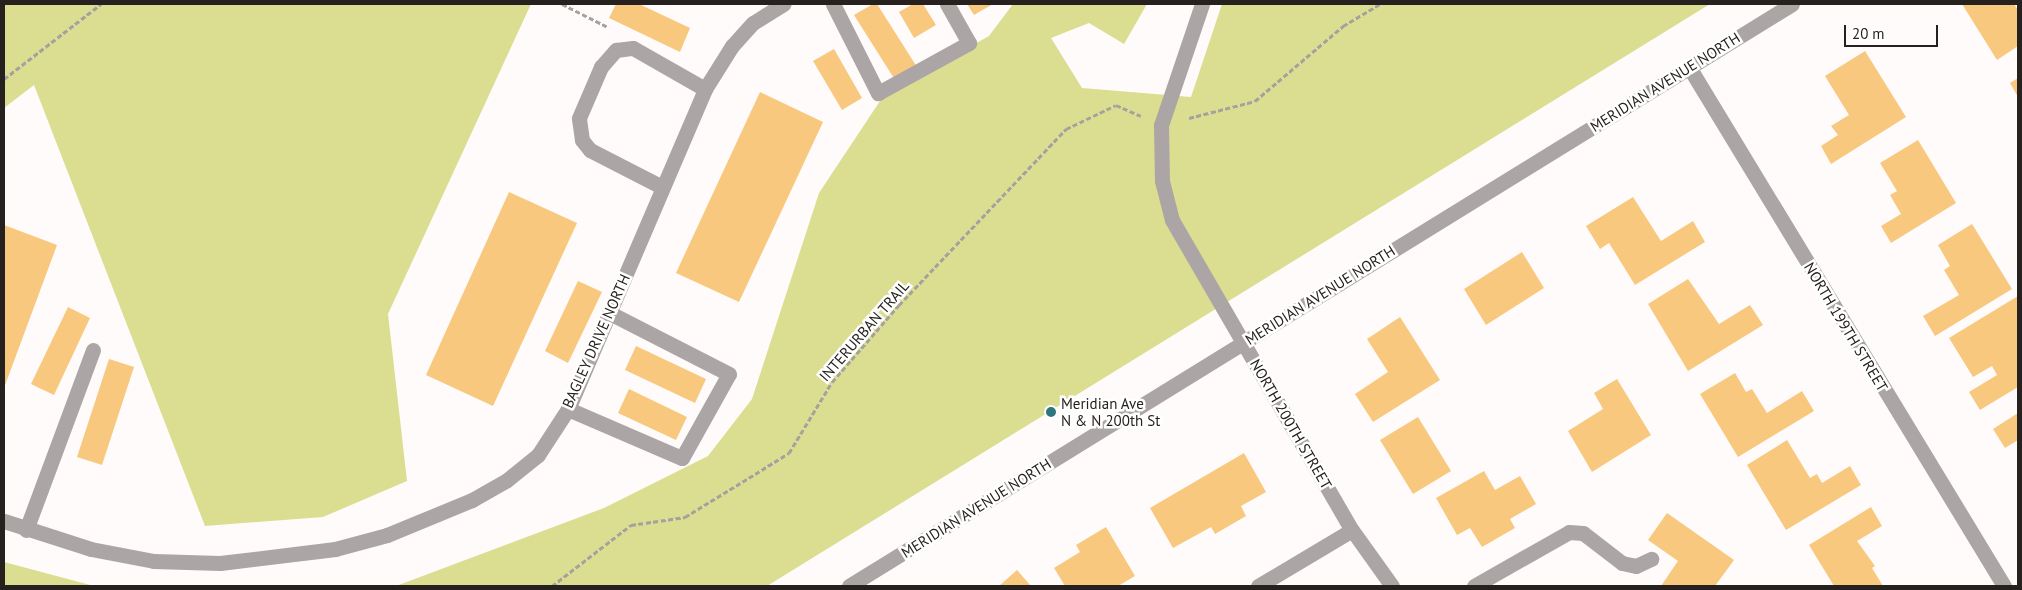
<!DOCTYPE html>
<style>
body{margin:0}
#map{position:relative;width:2022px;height:590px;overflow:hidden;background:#fefbfa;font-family:"PT Sans",sans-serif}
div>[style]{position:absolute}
.green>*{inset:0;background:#dbdd91}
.building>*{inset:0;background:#f8c87f}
.path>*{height:3px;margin-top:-1.5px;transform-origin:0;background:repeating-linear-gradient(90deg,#a4a19f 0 5px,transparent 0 7.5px)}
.minor>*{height:15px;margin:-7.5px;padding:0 7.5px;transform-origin:7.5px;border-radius:7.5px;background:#aca5a5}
.dots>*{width:14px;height:14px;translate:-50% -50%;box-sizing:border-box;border:2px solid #fff;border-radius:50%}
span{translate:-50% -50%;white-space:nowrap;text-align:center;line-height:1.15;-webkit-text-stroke:5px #fff;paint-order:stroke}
.street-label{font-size:15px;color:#26211e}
.poi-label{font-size:15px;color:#26211e}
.left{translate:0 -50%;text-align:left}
.frame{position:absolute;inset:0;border:5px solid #26211e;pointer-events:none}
.scale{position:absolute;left:1844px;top:25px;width:94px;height:22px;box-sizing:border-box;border:2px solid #26211e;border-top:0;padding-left:6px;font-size:15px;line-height:18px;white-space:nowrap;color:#26211e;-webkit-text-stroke:4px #fff;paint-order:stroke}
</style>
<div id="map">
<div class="green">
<div style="clip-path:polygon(4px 4px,531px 4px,388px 314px,407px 481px,323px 517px,205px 526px,34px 85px,4px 108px)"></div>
<div style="clip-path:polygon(1013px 4px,1147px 4px,1124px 44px,1089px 23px,1051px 38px,1082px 88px,1191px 97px,1222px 4px,1710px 4px,767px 586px,396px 586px,604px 508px,708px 456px,752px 399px,819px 193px,884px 95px,989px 36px)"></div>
<div style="clip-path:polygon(4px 562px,94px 586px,4px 586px)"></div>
</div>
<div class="building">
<div style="clip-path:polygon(616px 4px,639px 4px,690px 28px,680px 52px,609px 18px)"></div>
<div style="clip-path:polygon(873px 4px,877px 4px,917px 67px,895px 80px,854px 15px)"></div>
<div style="clip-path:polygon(913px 4px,923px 4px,936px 25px,914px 38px,899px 12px)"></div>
<div style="clip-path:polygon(967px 4px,993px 4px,974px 15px)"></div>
<div style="clip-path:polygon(1962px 4px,2014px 4px,2018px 10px,2018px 46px,1997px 60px)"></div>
<div style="clip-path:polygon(834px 49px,862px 98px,842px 110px,813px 61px)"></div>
<div style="clip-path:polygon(1865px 51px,1906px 117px,1831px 164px,1821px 146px,1838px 135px,1831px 126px,1849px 115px,1825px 76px)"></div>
<div style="clip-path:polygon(2018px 78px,2018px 97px,2010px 83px)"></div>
<div style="clip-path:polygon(760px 92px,823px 122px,739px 302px,676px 273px)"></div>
<div style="clip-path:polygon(1918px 140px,1956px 203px,1891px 243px,1881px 226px,1901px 214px,1890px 195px,1897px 191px,1880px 163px)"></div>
<div style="clip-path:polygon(509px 192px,577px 223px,493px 406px,426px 375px)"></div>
<div style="clip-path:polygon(1633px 197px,1661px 241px,1693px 221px,1705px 242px,1635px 285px,1609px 243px,1600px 249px,1586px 226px)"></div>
<div style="clip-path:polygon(1972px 224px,2012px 289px,1935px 336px,1923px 316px,1959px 295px,1944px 270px,1950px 266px,1938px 245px)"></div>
<div style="clip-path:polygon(4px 225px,57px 245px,4px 388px)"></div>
<div style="clip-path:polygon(1522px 252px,1544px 288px,1486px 325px,1464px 289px)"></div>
<div style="clip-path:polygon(1688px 279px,1719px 324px,1750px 305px,1763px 325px,1688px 371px,1648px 304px)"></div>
<div style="clip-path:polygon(578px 281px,602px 292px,568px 363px,545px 351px)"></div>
<div style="clip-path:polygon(2018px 296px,2018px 387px,1980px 410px,1969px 392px,1997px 375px,1992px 366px,1973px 377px,1949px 338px)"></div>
<div style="clip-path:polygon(68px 307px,90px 318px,54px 395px,31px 384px)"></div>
<div style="clip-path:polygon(1400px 317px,1440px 380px,1373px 422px,1355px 394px,1388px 372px,1367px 339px)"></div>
<div style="clip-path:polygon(636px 346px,706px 379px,695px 403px,625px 370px)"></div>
<div style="clip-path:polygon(109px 359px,134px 367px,102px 465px,77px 457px)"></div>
<div style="clip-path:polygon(1735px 373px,1746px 392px,1752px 389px,1767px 413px,1802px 391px,1814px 411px,1738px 457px,1700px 394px)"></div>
<div style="clip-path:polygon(1617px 379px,1651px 435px,1592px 472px,1568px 431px,1603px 409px,1594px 393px)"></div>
<div style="clip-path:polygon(629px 389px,687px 417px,676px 440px,618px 413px)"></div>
<div style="clip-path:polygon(2018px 413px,2018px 440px,2005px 448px,1993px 429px)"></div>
<div style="clip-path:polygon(1418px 417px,1451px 471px,1413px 494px,1380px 440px)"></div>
<div style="clip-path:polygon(1787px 440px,1810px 478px,1817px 474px,1822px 483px,1850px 466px,1861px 485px,1786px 530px,1747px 465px)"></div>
<div style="clip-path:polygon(1244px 453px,1266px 492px,1241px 506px,1246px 516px,1215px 534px,1211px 527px,1173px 548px,1150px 508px)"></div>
<div style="clip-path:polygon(1484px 471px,1495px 490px,1520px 476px,1536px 504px,1510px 519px,1515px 528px,1482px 547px,1470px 528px,1457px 535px,1436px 498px)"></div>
<div style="clip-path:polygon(1871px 507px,1882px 526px,1857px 541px,1875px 566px,1872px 568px,1883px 586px,1834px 586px,1809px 545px)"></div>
<div style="clip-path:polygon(1667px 513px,1734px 560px,1715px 586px,1661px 586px,1678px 561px,1648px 540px)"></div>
<div style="clip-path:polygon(1106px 527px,1135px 576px,1118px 586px,1065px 586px,1054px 568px,1080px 552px,1076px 545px)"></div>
<div style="clip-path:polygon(1017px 570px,1031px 586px,999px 586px)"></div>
</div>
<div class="path">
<div style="left:562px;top:4px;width:51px;rotate:26.6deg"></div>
<div style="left:4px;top:79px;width:123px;rotate:-37.7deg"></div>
<div style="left:1189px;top:118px;width:68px;rotate:-14.4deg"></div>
<div style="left:1255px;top:101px;width:116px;rotate:-40.4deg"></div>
<div style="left:1343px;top:26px;width:43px;rotate:-30.7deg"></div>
<div style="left:552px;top:586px;width:100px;rotate:-37.7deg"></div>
<div style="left:631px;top:525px;width:55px;rotate:-8.4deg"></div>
<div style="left:685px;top:517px;width:122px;rotate:-31.6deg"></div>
<div style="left:789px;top:453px;width:83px;rotate:-58.8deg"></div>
<div style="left:832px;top:382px;width:102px;rotate:-49deg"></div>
<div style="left:899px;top:305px;width:243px;rotate:-46.5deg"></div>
<div style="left:1066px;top:129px;width:55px;rotate:-25.6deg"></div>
<div style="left:1116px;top:105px;width:27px;rotate:24deg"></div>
</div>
<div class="minor">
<div style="left:833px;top:4px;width:100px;rotate:63.2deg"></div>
<div style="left:878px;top:93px;width:104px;rotate:-28.8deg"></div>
<div style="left:969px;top:43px;width:45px;rotate:-119.4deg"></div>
<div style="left:1202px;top:4px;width:128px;rotate:108.7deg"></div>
<div style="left:1161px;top:125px;width:56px;rotate:89deg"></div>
<div style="left:1162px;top:181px;width:40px;rotate:75.6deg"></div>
<div style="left:1172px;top:220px;width:358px;rotate:59.9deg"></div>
<div style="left:1352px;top:530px;width:69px;rotate:54.5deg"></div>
<div style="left:1689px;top:67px;width:607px;rotate:58.74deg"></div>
<div style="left:662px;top:187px;width:81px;rotate:-152.8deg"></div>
<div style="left:590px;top:150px;width:13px;rotate:-129deg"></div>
<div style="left:582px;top:140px;width:22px;rotate:-98deg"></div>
<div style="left:579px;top:118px;width:56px;rotate:-66.7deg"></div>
<div style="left:601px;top:67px;width:23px;rotate:-49deg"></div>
<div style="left:616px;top:50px;width:17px;rotate:-7deg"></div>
<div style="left:633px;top:48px;width:83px;rotate:29.7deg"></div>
<div style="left:568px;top:409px;width:124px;rotate:23.3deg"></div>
<div style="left:682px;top:458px;width:96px;rotate:-60.8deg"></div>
<div style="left:729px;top:374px;width:134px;rotate:-152.9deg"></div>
<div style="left:4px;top:521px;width:91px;rotate:17.8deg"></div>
<div style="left:91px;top:549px;width:64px;rotate:10.8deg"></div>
<div style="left:154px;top:561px;width:66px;rotate:1.7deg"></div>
<div style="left:220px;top:563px;width:116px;rotate:-6.9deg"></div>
<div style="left:335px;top:549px;width:54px;rotate:-15.1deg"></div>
<div style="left:387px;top:535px;width:92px;rotate:-22.4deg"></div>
<div style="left:472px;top:500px;width:40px;rotate:-29.7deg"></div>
<div style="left:507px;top:480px;width:40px;rotate:-39deg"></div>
<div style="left:538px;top:455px;width:55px;rotate:-56.9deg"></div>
<div style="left:568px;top:409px;width:348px;rotate:-66.8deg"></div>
<div style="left:705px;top:89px;width:51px;rotate:-57.9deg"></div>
<div style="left:732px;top:46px;width:31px;rotate:-48deg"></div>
<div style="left:753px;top:23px;width:36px;rotate:-32deg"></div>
<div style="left:26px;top:530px;width:192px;rotate:-69.6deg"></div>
<div style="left:849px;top:586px;width:1108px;rotate:-31.68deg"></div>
<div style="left:1258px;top:586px;width:109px;rotate:-30.8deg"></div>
<div style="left:1474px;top:586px;width:109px;rotate:-29.6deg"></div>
<div style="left:1569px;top:532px;width:14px;rotate:4deg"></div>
<div style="left:1583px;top:533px;width:49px;rotate:37.6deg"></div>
<div style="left:1622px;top:563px;width:14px;rotate:12deg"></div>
<div style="left:1636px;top:566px;width:17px;rotate:-25deg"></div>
</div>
<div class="dots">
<div style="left:1051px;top:412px;background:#2d767d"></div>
</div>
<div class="street-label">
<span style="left:1665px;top:82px;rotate:-32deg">MERIDIAN AVENUE NORTH</span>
<span style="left:1320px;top:295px;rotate:-32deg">MERIDIAN AVENUE NORTH</span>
<span style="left:1846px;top:327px;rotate:59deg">NORTH 199TH STREET</span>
<span style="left:864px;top:331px;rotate:-49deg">INTERURBAN TRAIL</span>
<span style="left:596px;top:341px;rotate:-66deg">BAGLEY DRIVE NORTH</span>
<span style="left:1291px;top:424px;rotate:60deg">NORTH 200TH STREET</span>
<span style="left:976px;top:508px;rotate:-32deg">MERIDIAN AVENUE NORTH</span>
</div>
<div class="poi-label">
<span class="left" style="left:1061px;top:412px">Meridian Ave<br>N &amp; N 200th St</span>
</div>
<div class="frame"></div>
<div class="scale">20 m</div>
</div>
